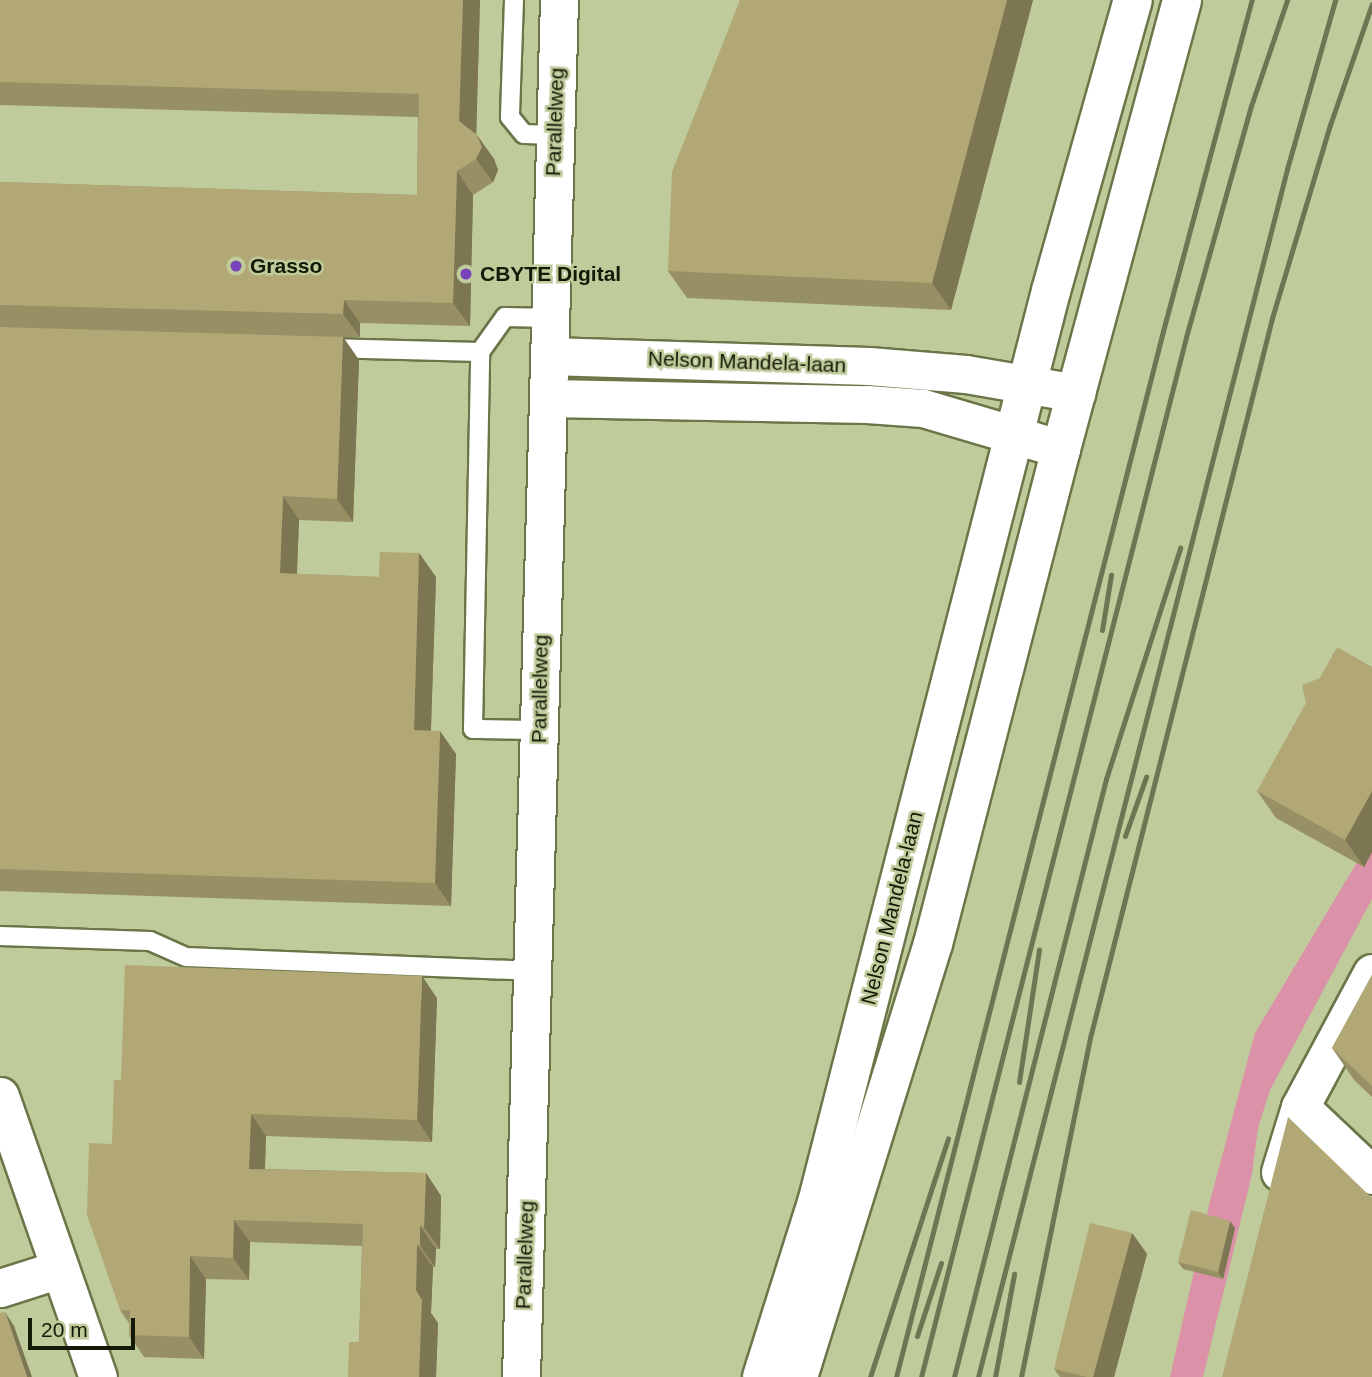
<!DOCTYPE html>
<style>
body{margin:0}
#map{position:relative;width:1372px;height:1377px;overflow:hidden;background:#bfcb9a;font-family:Helvetica,sans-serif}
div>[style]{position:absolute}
.green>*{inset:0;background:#db91a8}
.roads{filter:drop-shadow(2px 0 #6b7648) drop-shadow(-2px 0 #6b7648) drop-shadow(0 2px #6b7648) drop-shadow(0 -2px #6b7648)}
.service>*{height:18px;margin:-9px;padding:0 9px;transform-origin:9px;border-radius:9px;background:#fff}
.minor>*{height:37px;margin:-18.5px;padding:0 18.5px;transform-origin:18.5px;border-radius:18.5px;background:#fff}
.secondary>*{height:38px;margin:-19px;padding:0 19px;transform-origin:19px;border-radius:19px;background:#fff}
.rail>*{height:5px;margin:-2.5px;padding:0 2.5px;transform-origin:2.5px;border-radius:2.5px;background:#6d7553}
.wall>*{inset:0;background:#989065}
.shaded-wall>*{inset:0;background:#7c7653}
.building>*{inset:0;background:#b1a876}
.dots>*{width:19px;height:19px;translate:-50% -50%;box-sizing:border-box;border:4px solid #bfcb9a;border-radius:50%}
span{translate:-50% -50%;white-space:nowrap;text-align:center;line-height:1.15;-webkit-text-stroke:5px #bfcb9a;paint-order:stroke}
.street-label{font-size:21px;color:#151907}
.poi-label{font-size:21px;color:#151907;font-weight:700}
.left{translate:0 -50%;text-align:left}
.scale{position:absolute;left:28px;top:1318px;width:107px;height:32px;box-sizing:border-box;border:4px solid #151907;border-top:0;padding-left:9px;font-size:21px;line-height:24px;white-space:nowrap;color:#151907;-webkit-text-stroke:5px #bfcb9a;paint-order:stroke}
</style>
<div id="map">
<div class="green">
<div style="clip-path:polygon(1372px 837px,1372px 899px,1270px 1090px,1258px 1128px,1252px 1174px,1203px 1377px,1170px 1377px,1210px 1201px,1255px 1033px)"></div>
</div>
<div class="roads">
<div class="service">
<div style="left:514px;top:0;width:117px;rotate:92deg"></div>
<div style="left:510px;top:117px;width:22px;rotate:51deg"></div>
<div style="left:524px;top:134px;width:31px;rotate:2deg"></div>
<div style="left:326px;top:348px;width:154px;rotate:1.5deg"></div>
<div style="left:539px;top:730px;width:66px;rotate:-179.1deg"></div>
<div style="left:473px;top:729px;width:377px;rotate:-88.9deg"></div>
<div style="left:480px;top:352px;width:43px;rotate:-54.5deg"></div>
<div style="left:505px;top:317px;width:45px;rotate:1.3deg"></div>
<div style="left:0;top:936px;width:150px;rotate:1.9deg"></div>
<div style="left:150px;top:941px;width:39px;rotate:24deg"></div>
<div style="left:186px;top:957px;width:348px;rotate:2.3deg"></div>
</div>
<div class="minor">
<div style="left:549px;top:356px;width:320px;rotate:1.8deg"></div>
<div style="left:869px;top:366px;width:97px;rotate:4.7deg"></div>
<div style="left:966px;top:374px;width:112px;rotate:9.8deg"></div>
<div style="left:548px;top:398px;width:319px;rotate:1.1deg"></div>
<div style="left:867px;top:404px;width:56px;rotate:4.1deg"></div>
<div style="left:923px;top:408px;width:144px;rotate:16.5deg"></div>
<div style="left:0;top:1096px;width:298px;rotate:70.8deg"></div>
<div style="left:1300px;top:1107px;width:99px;rotate:43.4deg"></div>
<div style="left:1280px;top:1172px;width:68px;rotate:-72.9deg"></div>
<div style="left:1300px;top:1107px;width:152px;rotate:-61.8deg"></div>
<div style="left:0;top:1288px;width:63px;rotate:-17.6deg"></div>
<div style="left:521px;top:1377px;width:1378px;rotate:-88.42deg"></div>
</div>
<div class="secondary">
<div style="left:762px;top:1377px;width:182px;rotate:-72.5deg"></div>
<div style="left:817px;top:1203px;width:942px;rotate:-75.61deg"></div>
<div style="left:1051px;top:291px;width:302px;rotate:-74.3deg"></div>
<div style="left:798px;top:1377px;width:454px;rotate:-72.7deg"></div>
<div style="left:933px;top:944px;width:511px;rotate:-75.5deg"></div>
<div style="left:1061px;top:449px;width:465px;rotate:-74.9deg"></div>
</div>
</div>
<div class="rail">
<div style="left:1102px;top:630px;width:56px;rotate:-80.7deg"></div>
<div style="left:1125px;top:836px;width:63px;rotate:-70.4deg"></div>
<div style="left:1019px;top:1082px;width:134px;rotate:-81.4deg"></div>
<div style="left:917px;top:1336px;width:77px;rotate:-71.8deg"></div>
<div style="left:870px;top:1377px;width:251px;rotate:-71.9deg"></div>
<div style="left:896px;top:1377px;width:1080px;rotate:-75.68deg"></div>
<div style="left:1163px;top:331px;width:343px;rotate:-75deg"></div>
<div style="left:921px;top:1377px;width:1073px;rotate:-75.7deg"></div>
<div style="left:1186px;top:337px;width:240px;rotate:-74.3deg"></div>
<div style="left:1251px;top:106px;width:112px;rotate:-71.2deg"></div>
<div style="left:954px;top:1377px;width:617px;rotate:-75.74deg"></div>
<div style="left:1106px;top:779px;width:243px;rotate:-72.2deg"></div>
<div style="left:978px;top:1377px;width:1247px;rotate:-75.65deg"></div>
<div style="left:1287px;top:169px;width:176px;rotate:-74.1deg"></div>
<div style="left:995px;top:1377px;width:105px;rotate:-79.5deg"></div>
<div style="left:1021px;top:1377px;width:350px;rotate:-78.5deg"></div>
<div style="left:1091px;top:1034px;width:739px;rotate:-75.81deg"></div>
<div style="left:1272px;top:318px;width:202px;rotate:-73.3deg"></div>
<div style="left:1330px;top:125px;width:128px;rotate:-70.9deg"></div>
</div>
<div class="wall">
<div style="clip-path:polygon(0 0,480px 0,476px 134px,494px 159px,498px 170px,493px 182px,473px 195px,470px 326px,360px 323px,360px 337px,343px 337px,359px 360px,353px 522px,299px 520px,297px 574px,379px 577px,419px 553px,436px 577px,431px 731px,456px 754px,451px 906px,0 891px,0 182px,417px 195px,418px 117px,0 105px)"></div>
<div style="clip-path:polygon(740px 0,1033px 0,951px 310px,687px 298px,668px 271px)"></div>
<div style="clip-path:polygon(1372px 667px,1372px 852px,1364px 867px,1276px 818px,1257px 791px)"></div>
<div style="clip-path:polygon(1372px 975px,1372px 1097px,1354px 1080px,1332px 1048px)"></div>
<div style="clip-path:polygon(437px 998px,432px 1142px,266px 1136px,265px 1169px,426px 1173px,441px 1196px,440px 1249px,436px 1249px,435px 1267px,433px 1267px,431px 1313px,438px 1323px,436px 1377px,348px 1377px,359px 1342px,362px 1246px,250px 1242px,249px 1280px,206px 1279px,204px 1359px,144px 1357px,129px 1335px,129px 1323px,120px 1310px,112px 1144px,121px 1080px)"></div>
<div style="clip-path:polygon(1235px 1228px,1223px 1279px,1183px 1269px,1178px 1262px)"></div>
<div style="clip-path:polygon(1132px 1233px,1147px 1254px,1114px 1377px,1060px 1377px,1054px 1369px)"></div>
</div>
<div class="shaded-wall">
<div style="clip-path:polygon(463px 0,480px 0,476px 144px,459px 121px)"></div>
<div style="clip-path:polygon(1007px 0,1033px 0,951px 310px,932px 283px)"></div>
<div style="clip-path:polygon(477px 135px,494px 159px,498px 170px,493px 182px,476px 159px)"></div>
<div style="clip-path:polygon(457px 171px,473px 195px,470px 326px,453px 303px)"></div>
<div style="clip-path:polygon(344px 300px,360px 323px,360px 337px,343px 314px)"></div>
<div style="clip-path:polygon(343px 337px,359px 360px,353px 522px,337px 499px)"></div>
<div style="clip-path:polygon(283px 496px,299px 520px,296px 596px,280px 573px)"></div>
<div style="clip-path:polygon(419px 553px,436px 577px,430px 754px,414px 730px)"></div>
<div style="clip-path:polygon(440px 731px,456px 754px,451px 906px,435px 883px)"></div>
<div style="clip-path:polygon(1372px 791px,1372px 852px,1364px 867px,1345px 840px)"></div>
<div style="clip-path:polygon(422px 976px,437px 998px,432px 1142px,417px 1120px)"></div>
<div style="clip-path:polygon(251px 1114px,266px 1136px,264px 1191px,249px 1169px)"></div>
<div style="clip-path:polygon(426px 1173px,441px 1196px,440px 1249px,424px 1227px)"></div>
<div style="clip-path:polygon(234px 1220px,250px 1242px,249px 1280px,233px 1258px)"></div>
<div style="clip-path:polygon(1230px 1221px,1235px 1228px,1223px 1279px,1218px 1272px)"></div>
<div style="clip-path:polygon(420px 1226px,436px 1249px,435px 1267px,420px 1245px)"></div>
<div style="clip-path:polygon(1132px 1233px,1147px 1254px,1114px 1377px,1093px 1377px)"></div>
<div style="clip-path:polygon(417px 1245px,433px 1267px,431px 1313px,438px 1323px,436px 1377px,419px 1377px,416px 1290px)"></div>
<div style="clip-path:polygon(190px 1256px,206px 1279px,204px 1359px,189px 1337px)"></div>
<div style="clip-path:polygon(5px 1312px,14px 1326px,32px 1377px,27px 1377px)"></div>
</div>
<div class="building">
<div style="clip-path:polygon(0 0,463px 0,459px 121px,477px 135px,482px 147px,476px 159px,457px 171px,453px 303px,344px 300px,343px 314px,0 305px,0 182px,417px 195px,419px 94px,0 82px)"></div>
<div style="clip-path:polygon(740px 0,1007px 0,932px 283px,668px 271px,672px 172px)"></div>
<div style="clip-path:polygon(0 327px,343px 337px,337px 499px,283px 496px,280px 573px,379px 577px,380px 552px,419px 553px,414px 730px,440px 731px,435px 883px,0 869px)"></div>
<div style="clip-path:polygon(1337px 647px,1372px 667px,1372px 791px,1345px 840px,1257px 791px,1306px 703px,1302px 685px,1320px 678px)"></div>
<div style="clip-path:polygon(125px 965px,422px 976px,417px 1120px,251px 1114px,249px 1169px,426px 1173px,424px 1227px,420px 1226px,420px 1245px,417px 1245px,416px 1290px,422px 1300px,419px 1377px,348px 1377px,349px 1342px,359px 1342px,363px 1224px,234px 1220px,233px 1258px,190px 1256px,189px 1337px,129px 1335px,130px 1311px,120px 1310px,87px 1215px,89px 1143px,112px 1144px,114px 1080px,121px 1080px)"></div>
<div style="clip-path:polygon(1372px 975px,1372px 1086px,1332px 1048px)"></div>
<div style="clip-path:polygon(1288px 1117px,1372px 1198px,1372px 1377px,1222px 1377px)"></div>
<div style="clip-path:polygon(1191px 1210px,1230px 1221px,1218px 1272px,1178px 1262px)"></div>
<div style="clip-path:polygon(1090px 1223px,1132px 1233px,1093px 1377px,1087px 1377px,1054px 1369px)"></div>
<div style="clip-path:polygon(5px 1312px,27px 1377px,0 1377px,0 1313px)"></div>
</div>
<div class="dots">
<div style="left:236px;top:266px;background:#7743ba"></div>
<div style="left:466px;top:274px;background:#7743ba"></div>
</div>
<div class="street-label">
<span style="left:555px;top:122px;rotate:-88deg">Parallelweg</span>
<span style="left:747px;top:362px;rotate:2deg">Nelson Mandela-laan</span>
<span style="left:540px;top:689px;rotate:-89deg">Parallelweg</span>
<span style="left:892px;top:908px;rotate:-76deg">Nelson Mandela-laan</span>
<span style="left:525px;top:1255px;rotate:-88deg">Parallelweg</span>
</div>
<div class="poi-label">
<span class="left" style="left:250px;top:266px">Grasso</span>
<span class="left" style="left:480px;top:274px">CBYTE Digital</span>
</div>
<div class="scale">20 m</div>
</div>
